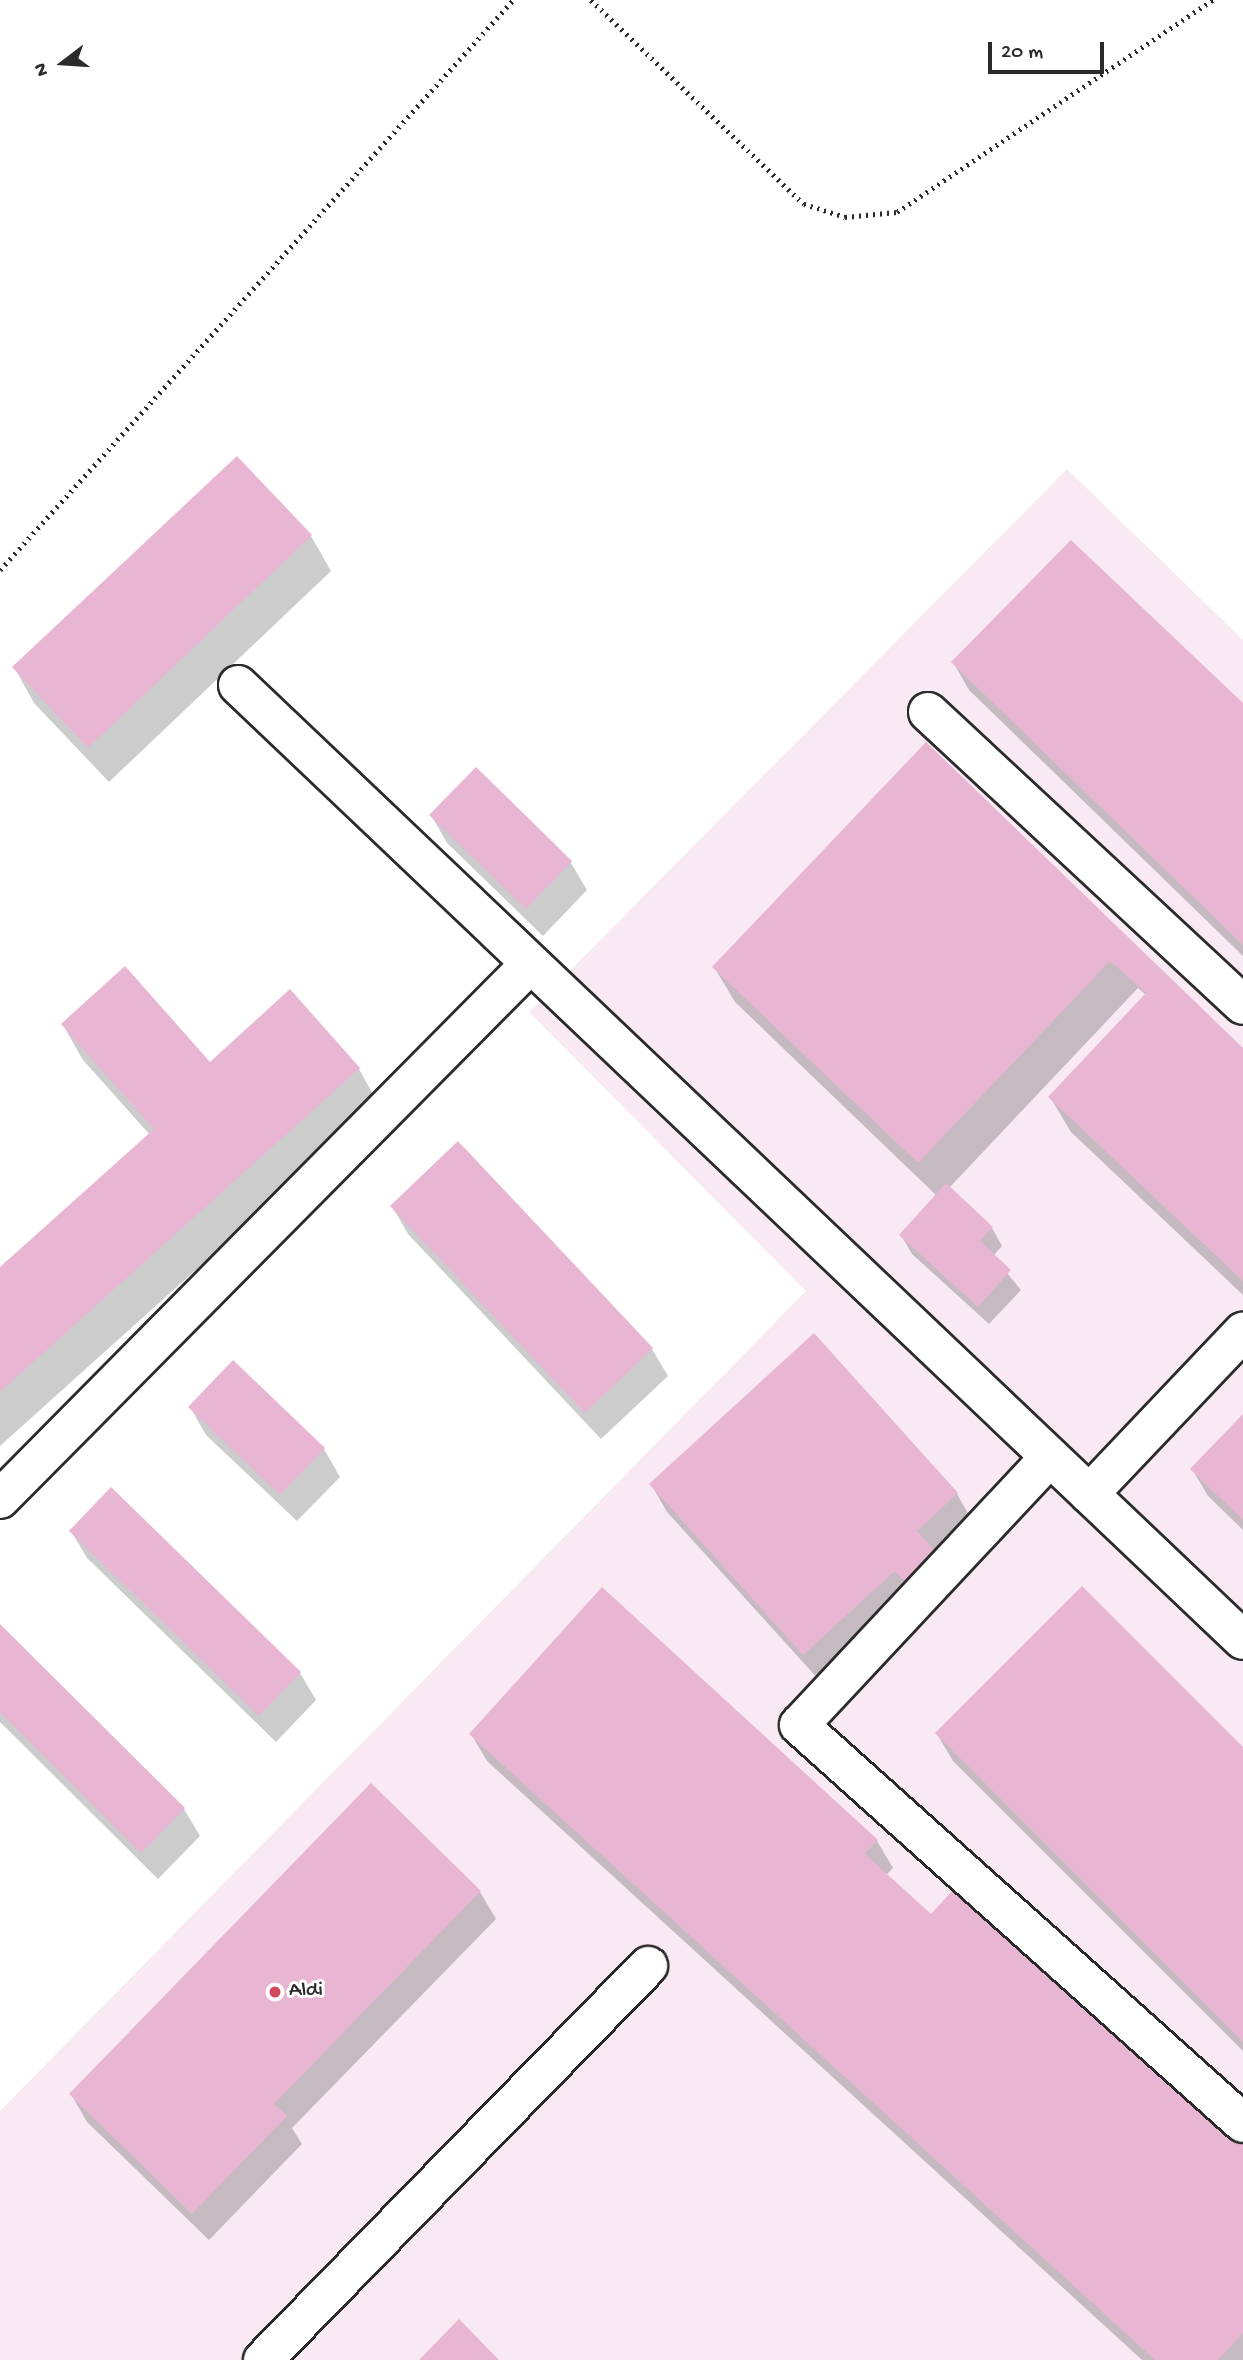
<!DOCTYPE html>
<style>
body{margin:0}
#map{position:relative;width:1243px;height:2360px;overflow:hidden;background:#fff;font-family:"Gochi Hand",sans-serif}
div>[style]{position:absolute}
.built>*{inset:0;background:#f8e9f2}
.shadow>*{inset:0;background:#0003}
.building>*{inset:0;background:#e8b5d2}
.path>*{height:4.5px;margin-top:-2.25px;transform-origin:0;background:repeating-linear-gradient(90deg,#2b2b2b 0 2px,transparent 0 7px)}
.roads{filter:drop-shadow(2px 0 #2b2b2b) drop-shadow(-2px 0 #2b2b2b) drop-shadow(0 2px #2b2b2b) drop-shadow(0 -2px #2b2b2b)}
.minor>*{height:38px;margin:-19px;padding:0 19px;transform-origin:19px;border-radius:19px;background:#fff}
.dots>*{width:19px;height:19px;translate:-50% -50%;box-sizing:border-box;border:4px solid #fff;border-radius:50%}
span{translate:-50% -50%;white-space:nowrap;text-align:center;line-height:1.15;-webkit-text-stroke:6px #fff;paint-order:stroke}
.poi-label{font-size:21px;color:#2b2b2b}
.left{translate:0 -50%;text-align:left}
.north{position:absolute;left:28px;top:28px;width:70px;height:70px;-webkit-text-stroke:5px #fff;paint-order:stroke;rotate:253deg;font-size:19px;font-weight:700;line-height:28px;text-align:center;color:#2b2b2b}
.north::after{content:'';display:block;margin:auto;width:24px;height:32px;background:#2b2b2b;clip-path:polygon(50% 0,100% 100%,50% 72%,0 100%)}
.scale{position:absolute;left:988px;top:42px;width:116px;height:32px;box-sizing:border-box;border:4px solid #2b2b2b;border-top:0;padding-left:9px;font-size:21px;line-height:24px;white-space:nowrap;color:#2b2b2b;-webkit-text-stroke:5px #fff;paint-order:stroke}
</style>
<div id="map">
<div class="built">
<div style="clip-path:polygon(1067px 469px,1243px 640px,1243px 2360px,0 2360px,0 2111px,806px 1291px,529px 1012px)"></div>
</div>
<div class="shadow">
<div style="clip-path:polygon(311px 536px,331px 571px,109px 782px,34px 703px,14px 667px)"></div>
<div style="clip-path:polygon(953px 662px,1243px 705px,1243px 956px,969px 690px)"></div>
<div style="clip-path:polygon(926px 744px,1243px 1050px,1243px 1295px,1071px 1132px,1050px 1097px,1146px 995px,1138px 988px,949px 1188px,992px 1228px,1002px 1246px,993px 1256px,1021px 1290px,989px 1324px,912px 1254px,901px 1235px,937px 1196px,735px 1002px,714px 967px)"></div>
<div style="clip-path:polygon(476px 769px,571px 863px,587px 890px,543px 936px,447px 843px,431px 815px)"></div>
<div style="clip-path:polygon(290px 992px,359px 1069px,379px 1105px,0 1446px,0 1269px,150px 1135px,83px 1060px,63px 1025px,210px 1064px)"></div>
<div style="clip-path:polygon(392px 1206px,652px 1349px,668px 1376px,601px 1439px,408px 1234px)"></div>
<div style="clip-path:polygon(813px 1336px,957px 1494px,973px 1522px,820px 1681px,667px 1512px,651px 1484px)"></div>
<div style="clip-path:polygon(190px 1407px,324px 1449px,340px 1477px,297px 1521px,206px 1435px)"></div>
<div style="clip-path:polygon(1243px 1416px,1243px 1530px,1208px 1496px,1192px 1469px)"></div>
<div style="clip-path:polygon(71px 1531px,300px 1673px,316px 1700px,276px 1742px,87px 1558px)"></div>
<div style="clip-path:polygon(0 1626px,184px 1809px,200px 1836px,158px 1879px,0 1722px)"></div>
<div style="clip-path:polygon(471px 1734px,877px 1841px,893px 1868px,886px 1875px,931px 1917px,1243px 2131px,1243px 2360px,1142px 2360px,487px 1761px)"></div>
<div style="clip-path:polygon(937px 1734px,1243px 1750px,1243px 2051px,953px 1761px)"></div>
<div style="clip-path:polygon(480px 1892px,496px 1919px,292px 2128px,302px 2144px,209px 2240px,87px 2122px,71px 2094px)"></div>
</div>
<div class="building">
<div style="clip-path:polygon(237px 456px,312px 535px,88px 748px,12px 667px)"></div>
<div style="clip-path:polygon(1071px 540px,1243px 703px,1243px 945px,951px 662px)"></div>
<div style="clip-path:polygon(926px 742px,1243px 1048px,1243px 1281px,1048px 1097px,1146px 993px,1110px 961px,918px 1163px,712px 967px)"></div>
<div style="clip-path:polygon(476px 767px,572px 861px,526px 909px,429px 815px)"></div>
<div style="clip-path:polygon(125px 966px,210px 1062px,290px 989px,360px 1068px,0 1392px,0 1267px,154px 1129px,61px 1024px)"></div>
<div style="clip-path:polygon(458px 1141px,653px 1348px,585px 1413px,390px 1206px)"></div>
<div style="clip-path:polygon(946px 1183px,993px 1227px,980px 1241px,1011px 1270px,978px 1307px,899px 1235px)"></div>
<div style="clip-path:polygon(814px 1333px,958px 1493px,917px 1531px,940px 1556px,908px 1585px,895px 1571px,803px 1655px,649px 1484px)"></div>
<div style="clip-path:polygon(233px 1360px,325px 1448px,280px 1495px,188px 1407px)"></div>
<div style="clip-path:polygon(1243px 1414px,1243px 1520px,1190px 1469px)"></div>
<div style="clip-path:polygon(111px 1487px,301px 1672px,259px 1716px,69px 1531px)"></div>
<div style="clip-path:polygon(1082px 1586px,1243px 1747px,1243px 2042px,935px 1733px)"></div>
<div style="clip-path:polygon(602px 1587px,878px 1840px,865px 1854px,931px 1914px,966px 1876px,1243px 2129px,1243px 2333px,1218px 2360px,1155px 2360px,469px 1734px)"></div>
<div style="clip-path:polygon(0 1624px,185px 1808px,141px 1853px,0 1712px)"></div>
<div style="clip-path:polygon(371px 1783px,481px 1891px,274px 2104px,287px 2116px,192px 2214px,69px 2094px)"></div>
<div style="clip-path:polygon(459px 2319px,499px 2360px,419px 2360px)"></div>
</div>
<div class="path">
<div style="left:591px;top:0;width:295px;rotate:43.8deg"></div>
<div style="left:804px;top:204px;width:43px;rotate:17.6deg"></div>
<div style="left:845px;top:217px;width:52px;rotate:-5.5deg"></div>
<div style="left:897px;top:212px;width:381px;rotate:-33.9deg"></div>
<div style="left:0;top:570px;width:767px;rotate:-48.01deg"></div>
</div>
<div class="roads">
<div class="minor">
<div style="left:238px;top:685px;width:1386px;rotate:43.54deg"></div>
<div style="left:928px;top:712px;width:430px;rotate:42.9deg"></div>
<div style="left:1050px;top:1457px;width:367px;rotate:133.1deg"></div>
<div style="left:799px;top:1725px;width:596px;rotate:41.87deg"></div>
<div style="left:1089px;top:1494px;width:224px;rotate:-46.5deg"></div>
<div style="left:0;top:1499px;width:752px;rotate:-45.27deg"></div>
<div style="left:263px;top:2360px;width:551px;rotate:-45.66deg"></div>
</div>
</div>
<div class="dots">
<div style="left:275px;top:1992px;background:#d1495b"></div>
</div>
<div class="poi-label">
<span class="left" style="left:289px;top:1992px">Aldi</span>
</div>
<div class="north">N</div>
<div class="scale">20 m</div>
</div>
